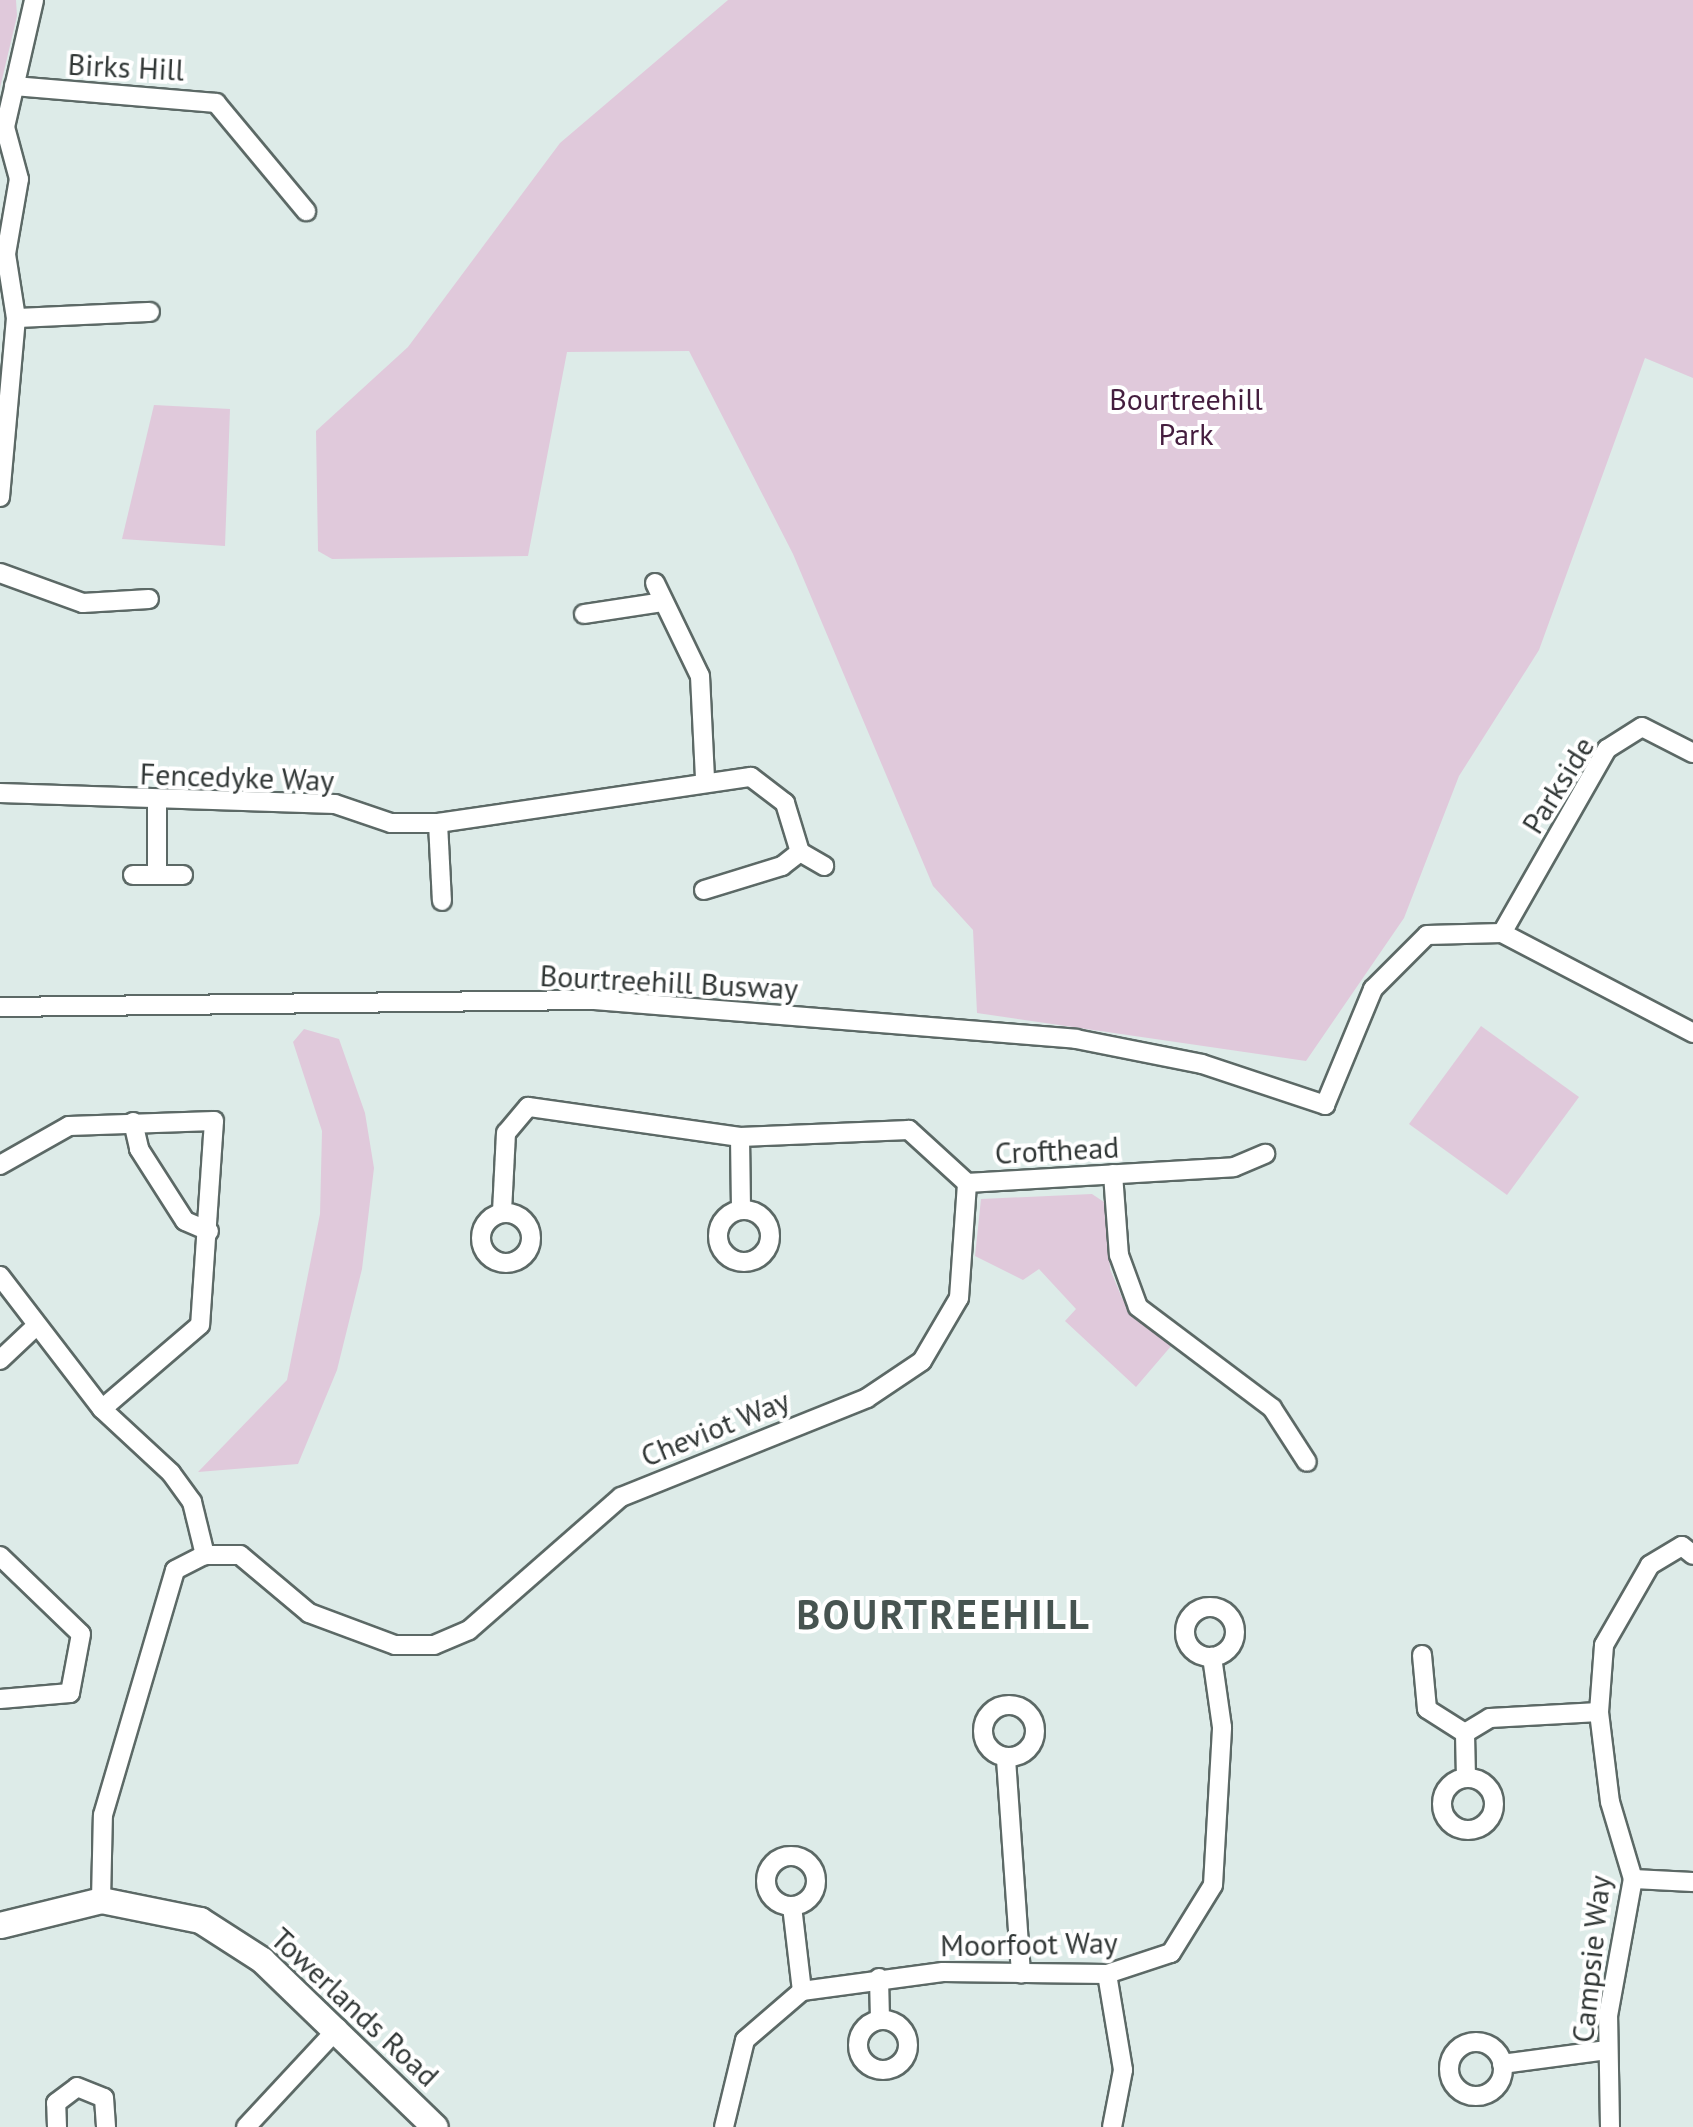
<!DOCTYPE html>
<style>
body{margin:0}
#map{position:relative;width:1693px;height:2127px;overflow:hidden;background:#ddebe8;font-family:"PT Sans",sans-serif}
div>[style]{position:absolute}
.green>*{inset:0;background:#e0c9db}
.roads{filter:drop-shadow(2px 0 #5c6966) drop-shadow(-2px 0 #5c6966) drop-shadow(0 2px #5c6966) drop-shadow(0 -2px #5c6966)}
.street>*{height:18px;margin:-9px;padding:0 9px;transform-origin:9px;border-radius:9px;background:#fff}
.street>.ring{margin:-9px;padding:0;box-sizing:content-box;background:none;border:18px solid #fff;border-radius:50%}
.secondary>*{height:25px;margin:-12.5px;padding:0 12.5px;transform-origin:12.5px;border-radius:12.5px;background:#fff}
span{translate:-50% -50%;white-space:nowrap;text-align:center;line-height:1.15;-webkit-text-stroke:8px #fff;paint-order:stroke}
.street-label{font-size:30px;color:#313736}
.park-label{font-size:30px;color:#441d3e}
.district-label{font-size:40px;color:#475451;font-weight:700;letter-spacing:2.5px}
</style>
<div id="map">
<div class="green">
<div style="clip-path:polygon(0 0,16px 0,17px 16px,0 88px)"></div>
<div style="clip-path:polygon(728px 0,1693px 0,1693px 378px,1645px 358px,1539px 650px,1459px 776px,1404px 918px,1306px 1061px,977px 1013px,973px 930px,933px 886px,793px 554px,689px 351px,567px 352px,528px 556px,332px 559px,318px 551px,316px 431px,408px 347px,560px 143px)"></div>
<div style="clip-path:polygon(154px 405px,230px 409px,225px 546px,122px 539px)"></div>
<div style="clip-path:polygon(1481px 1026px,1579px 1097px,1507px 1195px,1409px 1124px)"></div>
<div style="clip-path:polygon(304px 1029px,339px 1039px,365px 1113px,374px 1168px,362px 1269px,337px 1370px,298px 1464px,198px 1472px,287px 1380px,320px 1214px,322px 1131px,293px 1042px)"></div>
<div style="clip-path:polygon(1092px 1194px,1107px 1204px,1110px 1269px,1122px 1298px,1172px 1345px,1136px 1387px,1065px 1321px,1076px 1309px,1039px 1269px,1023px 1280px,975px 1256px,981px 1199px)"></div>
</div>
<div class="roads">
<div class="street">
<div style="left:14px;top:86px;width:203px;rotate:4.8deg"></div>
<div style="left:216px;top:103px;width:141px;rotate:50.2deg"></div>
<div style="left:16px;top:318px;width:134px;rotate:-2.6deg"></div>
<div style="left:0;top:497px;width:180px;rotate:-84.9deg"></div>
<div style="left:16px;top:318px;width:65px;rotate:-98.9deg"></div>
<div style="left:6px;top:254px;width:76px;rotate:-80.2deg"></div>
<div style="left:19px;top:179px;width:54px;rotate:-105.1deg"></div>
<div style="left:5px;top:127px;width:130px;rotate:-77.1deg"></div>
<div style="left:0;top:573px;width:88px;rotate:19.9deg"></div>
<div style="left:83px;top:603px;width:66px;rotate:-3.5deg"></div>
<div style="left:655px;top:583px;width:103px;rotate:64.2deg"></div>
<div style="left:700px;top:676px;width:102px;rotate:87.2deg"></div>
<div style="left:584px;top:614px;width:80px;rotate:-8.6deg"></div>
<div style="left:0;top:793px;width:335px;rotate:1.9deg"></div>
<div style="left:335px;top:804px;width:59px;rotate:18.7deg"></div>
<div style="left:391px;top:823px;width:47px"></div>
<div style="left:438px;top:823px;width:316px;rotate:-8.4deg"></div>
<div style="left:751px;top:777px;width:43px;rotate:37.4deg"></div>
<div style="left:785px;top:803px;width:51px;rotate:73deg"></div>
<div style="left:800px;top:852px;width:28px;rotate:30deg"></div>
<div style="left:157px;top:801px;width:74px;rotate:90deg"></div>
<div style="left:438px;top:823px;width:78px;rotate:87.1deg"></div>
<div style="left:133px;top:875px;width:50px"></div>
<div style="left:704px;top:890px;width:82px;rotate:-17.1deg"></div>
<div style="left:782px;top:866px;width:23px;rotate:-38deg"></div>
<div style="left:1502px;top:933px;width:212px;rotate:-60.3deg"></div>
<div style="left:1607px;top:749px;width:41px;rotate:-32.2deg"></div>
<div style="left:1642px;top:727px;width:57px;rotate:27deg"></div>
<div style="left:0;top:1007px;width:594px;rotate:-0.68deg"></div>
<div style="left:594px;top:1000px;width:484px;rotate:4.6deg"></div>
<div style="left:1076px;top:1039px;width:128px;rotate:11.2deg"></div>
<div style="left:1202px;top:1064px;width:130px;rotate:18.4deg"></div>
<div style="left:1325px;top:1105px;width:126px;rotate:-67.5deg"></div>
<div style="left:1373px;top:989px;width:76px;rotate:-45deg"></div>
<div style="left:1427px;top:935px;width:75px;rotate:-1.5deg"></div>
<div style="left:1502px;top:933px;width:216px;rotate:27.6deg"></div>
<div style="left:133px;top:1122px;width:28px;rotate:77deg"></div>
<div style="left:139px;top:1149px;width:85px;rotate:57.4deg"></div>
<div style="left:185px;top:1221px;width:26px;rotate:23deg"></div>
<div style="left:740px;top:1137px;width:72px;rotate:89.2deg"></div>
<div style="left:0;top:1165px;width:79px;rotate:-29.5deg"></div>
<div style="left:69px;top:1126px;width:145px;rotate:-2deg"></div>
<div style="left:214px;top:1121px;width:204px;rotate:93.9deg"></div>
<div style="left:200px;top:1325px;width:129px;rotate:139.4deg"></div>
<div style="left:1113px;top:1174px;width:81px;rotate:85.8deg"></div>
<div style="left:1119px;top:1255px;width:55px;rotate:69.9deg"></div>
<div style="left:1138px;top:1307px;width:168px;rotate:37deg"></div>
<div style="left:1272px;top:1408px;width:64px;rotate:57.1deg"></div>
<div style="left:967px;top:1183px;width:267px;rotate:-3.4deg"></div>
<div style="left:1234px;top:1167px;width:34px;rotate:-23deg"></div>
<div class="ring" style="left:718px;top:1210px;width:34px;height:34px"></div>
<div class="ring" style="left:481px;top:1213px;width:32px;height:32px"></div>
<div style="left:0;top:1276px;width:168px;rotate:52.5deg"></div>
<div style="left:102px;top:1409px;width:94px;rotate:42.8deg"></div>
<div style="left:171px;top:1473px;width:36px;rotate:54deg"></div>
<div style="left:192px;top:1502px;width:55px;rotate:76.2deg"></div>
<div style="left:0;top:1360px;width:47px;rotate:-43.3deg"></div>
<div style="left:0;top:1556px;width:112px;rotate:43.9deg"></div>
<div style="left:81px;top:1634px;width:60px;rotate:100.6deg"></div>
<div style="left:70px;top:1693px;width:70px;rotate:175.1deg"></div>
<div class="ring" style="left:1185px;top:1607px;width:32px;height:32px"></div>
<div style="left:1422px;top:1655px;width:54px;rotate:84.7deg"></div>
<div style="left:1427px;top:1709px;width:45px;rotate:32.3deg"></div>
<div class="ring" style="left:983px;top:1705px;width:34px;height:34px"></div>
<div style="left:1006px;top:1759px;width:215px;rotate:86deg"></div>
<div style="left:1466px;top:1778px;width:45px;rotate:-91.3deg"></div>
<div style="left:1465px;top:1733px;width:29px;rotate:-31deg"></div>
<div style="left:1490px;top:1718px;width:109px;rotate:-3.2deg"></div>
<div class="ring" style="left:1442px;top:1778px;width:34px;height:34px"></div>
<div class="ring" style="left:766px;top:1856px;width:32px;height:32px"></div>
<div style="left:1633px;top:1879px;width:60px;rotate:2.9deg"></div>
<div style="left:101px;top:1900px;width:85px;rotate:-88.7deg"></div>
<div style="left:103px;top:1815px;width:255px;rotate:-73.6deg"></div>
<div style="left:175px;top:1570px;width:34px;rotate:-27deg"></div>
<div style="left:205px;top:1555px;width:35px"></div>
<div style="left:240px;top:1555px;width:90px;rotate:40deg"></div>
<div style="left:309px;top:1613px;width:92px;rotate:20.4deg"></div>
<div style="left:395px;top:1645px;width:39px"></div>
<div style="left:434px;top:1645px;width:38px;rotate:-23deg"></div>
<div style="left:469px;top:1630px;width:202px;rotate:-41.2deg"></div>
<div style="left:621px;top:1497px;width:265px;rotate:-21.9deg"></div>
<div style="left:867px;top:1398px;width:66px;rotate:-33.9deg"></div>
<div style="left:922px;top:1361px;width:73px;rotate:-59.6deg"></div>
<div style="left:959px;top:1298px;width:115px;rotate:-86deg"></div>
<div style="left:967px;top:1183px;width:79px;rotate:-137.6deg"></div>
<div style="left:909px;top:1130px;width:169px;rotate:177.6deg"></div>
<div style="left:740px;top:1137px;width:214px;rotate:-171.9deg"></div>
<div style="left:528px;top:1107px;width:34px;rotate:130deg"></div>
<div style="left:506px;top:1133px;width:80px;rotate:92.9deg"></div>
<div style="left:792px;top:1906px;width:86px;rotate:83.3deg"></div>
<div style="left:1107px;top:1974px;width:97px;rotate:80.5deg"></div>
<div style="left:1123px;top:2070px;width:58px;rotate:100.9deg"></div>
<div style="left:879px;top:1978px;width:42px;rotate:88.6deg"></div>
<div class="ring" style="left:858px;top:2020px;width:32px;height:32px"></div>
<div class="ring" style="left:1449px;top:2042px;width:36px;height:36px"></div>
<div style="left:1502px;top:2064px;width:106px;rotate:-7.6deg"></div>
<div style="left:57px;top:2127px;width:24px;rotate:-92deg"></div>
<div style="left:56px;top:2103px;width:26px;rotate:-37deg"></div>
<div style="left:77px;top:2087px;width:29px;rotate:22deg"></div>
<div style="left:104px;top:2098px;width:29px;rotate:86deg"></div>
<div style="left:246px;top:2127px;width:135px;rotate:-47.1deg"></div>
<div style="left:724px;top:2127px;width:89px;rotate:-76.4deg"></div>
<div style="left:745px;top:2040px;width:75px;rotate:-40.7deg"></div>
<div style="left:802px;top:1991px;width:142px;rotate:-7.7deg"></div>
<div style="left:943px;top:1972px;width:164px;rotate:0.7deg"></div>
<div style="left:1107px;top:1974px;width:67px;rotate:-18.2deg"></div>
<div style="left:1171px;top:1953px;width:80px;rotate:-58.3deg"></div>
<div style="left:1213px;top:1885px;width:158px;rotate:-86.7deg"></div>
<div style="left:1222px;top:1727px;width:71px;rotate:-98.1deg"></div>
<div style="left:1610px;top:2127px;width:111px;rotate:-91deg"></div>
<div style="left:1608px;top:2016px;width:139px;rotate:-79.7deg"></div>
<div style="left:1633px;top:1879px;width:80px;rotate:-106.6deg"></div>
<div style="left:1610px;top:1802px;width:91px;rotate:-97deg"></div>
<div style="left:1599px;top:1712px;width:67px;rotate:-85.7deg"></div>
<div style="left:1604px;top:1645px;width:92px;rotate:-60.1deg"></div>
<div style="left:1650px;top:1565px;width:37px;rotate:-31deg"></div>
<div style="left:1682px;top:1546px;width:14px;rotate:39deg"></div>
</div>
<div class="secondary">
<div style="left:0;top:1925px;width:104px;rotate:-13.9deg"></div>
<div style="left:101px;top:1900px;width:101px;rotate:11.4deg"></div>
<div style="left:200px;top:1920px;width:74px;rotate:32.8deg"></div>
<div style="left:262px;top:1960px;width:240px;rotate:44deg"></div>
</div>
</div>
<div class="street-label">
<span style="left:126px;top:67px;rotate:3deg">Birks Hill</span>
<span style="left:237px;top:777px;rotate:2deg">Fencedyke Way</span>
<span style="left:1558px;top:785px;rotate:-58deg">Parkside</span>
<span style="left:669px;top:982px;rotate:3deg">Bourtreehill Busway</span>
<span style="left:1057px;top:1150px;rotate:-3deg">Crofthead</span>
<span style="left:715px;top:1428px;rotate:-22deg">Cheviot Way</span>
<span style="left:1029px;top:1944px;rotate:-1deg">Moorfoot Way</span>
<span style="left:1591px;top:1959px;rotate:-84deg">Campsie Way</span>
<span style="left:355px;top:2007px;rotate:43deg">Towerlands Road</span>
</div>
<div class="park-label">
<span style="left:1186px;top:416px">Bourtreehill<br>Park</span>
</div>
<div class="district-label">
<span style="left:944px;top:1614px">BOURTREEHILL</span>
</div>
</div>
